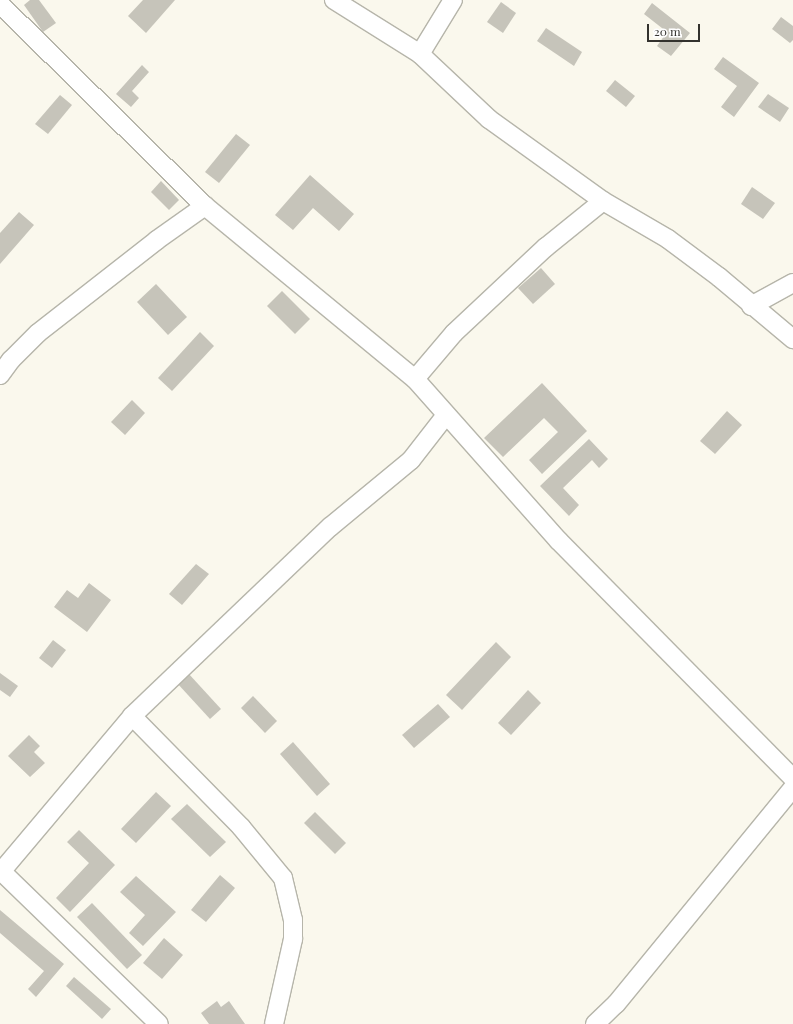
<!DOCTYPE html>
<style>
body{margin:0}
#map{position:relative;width:793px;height:1024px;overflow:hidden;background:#faf8ed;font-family:"Playfair Display",serif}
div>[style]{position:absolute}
.building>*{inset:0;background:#c6c4ba}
.roads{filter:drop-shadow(1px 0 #b6b5aa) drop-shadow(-1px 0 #b6b5aa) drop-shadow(0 1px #b6b5aa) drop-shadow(0 -1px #b6b5aa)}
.street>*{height:18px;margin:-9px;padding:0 9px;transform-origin:9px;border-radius:9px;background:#fff}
span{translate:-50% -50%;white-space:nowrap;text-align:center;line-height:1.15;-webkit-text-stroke:3px #fff;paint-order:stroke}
.scale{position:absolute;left:647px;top:24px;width:53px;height:18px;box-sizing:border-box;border:2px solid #33322e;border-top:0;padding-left:5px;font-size:12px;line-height:14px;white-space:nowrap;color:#33322e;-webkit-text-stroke:3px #fff;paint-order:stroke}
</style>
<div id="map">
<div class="building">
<div style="clip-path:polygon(30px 0,39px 0,56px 23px,43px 32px,24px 5px)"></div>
<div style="clip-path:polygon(143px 0,175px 0,146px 33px,128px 16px)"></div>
<div style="clip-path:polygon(501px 2px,516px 13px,503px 33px,487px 22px)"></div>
<div style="clip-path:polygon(652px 3px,690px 33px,671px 56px,657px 46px,667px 32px,644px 14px)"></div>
<div style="clip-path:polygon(781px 17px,793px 26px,793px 40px,790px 43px,772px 29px)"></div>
<div style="clip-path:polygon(546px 28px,582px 52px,574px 66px,537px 41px)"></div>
<div style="clip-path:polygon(723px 57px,759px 83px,734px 117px,721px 107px,737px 86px,714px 69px)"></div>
<div style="clip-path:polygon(142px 65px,149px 72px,132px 91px,139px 98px,131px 107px,116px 94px)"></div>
<div style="clip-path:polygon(615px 80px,635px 96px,626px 107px,606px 91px)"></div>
<div style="clip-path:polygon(768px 94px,789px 108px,780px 122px,758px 107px)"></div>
<div style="clip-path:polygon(60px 95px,72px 105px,48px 134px,35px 124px)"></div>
<div style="clip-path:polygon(236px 134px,250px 145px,219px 183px,205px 172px)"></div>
<div style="clip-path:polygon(310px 175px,354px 214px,339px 231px,313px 208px,293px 230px,275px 215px)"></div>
<div style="clip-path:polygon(161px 181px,179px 200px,169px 210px,151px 192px)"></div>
<div style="clip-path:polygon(752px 187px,775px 203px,763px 219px,741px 204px)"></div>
<div style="clip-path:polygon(19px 212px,34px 225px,0 264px,0 233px)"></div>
<div style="clip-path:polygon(541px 268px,555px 284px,533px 304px,518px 288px)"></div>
<div style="clip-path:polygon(156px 284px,187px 317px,168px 335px,137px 302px)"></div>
<div style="clip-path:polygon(282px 291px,310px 319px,295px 334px,267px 306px)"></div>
<div style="clip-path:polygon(200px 332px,214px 346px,172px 391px,158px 378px)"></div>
<div style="clip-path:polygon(542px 383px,587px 431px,542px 474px,529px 460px,558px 432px,544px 418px,503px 457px,484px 438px)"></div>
<div style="clip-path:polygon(132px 400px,145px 413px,125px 435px,111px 422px)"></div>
<div style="clip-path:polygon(727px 411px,742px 425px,715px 454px,700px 441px)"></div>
<div style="clip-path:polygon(589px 439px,608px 459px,599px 468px,592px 460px,563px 488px,579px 505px,569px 516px,540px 486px)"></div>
<div style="clip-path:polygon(196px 564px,209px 574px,182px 605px,169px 594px)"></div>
<div style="clip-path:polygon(89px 583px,111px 600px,87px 632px,54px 607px,67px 590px,78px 598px)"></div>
<div style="clip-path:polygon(53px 640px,66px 650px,52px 668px,39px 658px)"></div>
<div style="clip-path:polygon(496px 642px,511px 657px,462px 710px,446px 695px)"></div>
<div style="clip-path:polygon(0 673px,18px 686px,10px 697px,0 690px)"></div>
<div style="clip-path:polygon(188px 673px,221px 709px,210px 719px,177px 683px)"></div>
<div style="clip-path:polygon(528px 690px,541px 703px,511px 735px,498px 723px)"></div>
<div style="clip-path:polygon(253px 696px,277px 721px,265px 733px,241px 708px)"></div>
<div style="clip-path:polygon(438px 704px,450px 717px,414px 748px,402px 735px)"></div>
<div style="clip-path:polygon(29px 735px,40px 746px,34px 752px,45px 763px,30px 777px,8px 756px)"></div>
<div style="clip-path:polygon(293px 742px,330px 784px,317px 796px,280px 754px)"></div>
<div style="clip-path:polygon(156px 792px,171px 806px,136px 843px,121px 829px)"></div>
<div style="clip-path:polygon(187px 804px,226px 842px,210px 857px,171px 819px)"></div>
<div style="clip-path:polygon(315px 812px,346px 843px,335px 854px,304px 823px)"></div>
<div style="clip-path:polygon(79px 830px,115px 865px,70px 912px,56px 898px,89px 863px,67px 842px)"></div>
<div style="clip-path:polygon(220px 875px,235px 888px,206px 922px,191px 910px)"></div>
<div style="clip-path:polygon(136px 876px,176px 912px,143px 946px,129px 933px,145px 915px,120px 892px)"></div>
<div style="clip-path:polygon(92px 903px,142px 955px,127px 969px,77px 917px)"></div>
<div style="clip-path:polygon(0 910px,64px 964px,36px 997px,28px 989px,44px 971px,0 933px)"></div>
<div style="clip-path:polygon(164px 938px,183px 955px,162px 979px,143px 963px)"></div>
<div style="clip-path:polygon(74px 977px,111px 1009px,102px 1019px,66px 986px)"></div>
<div style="clip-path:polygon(217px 1001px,221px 1007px,229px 1001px,245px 1024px,209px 1024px,201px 1013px)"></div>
</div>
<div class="roads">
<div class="street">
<div style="left:334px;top:0;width:102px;rotate:32.1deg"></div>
<div style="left:420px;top:54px;width:95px;rotate:43.3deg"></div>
<div style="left:489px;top:119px;width:140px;rotate:35.7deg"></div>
<div style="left:603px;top:201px;width:75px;rotate:30.3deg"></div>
<div style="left:668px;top:239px;width:64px;rotate:36.7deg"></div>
<div style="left:719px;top:277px;width:97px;rotate:40deg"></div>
<div style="left:0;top:4px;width:288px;rotate:44.6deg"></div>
<div style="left:205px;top:206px;width:272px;rotate:39.5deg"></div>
<div style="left:415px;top:379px;width:217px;rotate:48.4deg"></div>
<div style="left:559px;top:541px;width:333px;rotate:45.4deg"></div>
<div style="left:420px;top:54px;width:63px;rotate:-58.6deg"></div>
<div style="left:751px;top:306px;width:48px;rotate:-28.7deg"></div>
<div style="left:0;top:375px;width:19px;rotate:-54deg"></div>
<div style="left:11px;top:360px;width:38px;rotate:-45deg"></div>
<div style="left:38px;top:333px;width:151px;rotate:-38deg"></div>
<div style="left:157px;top:240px;width:59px;rotate:-35.3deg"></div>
<div style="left:415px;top:379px;width:60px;rotate:-49.7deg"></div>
<div style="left:454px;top:333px;width:126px;rotate:-43.1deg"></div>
<div style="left:546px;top:247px;width:73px;rotate:-38.9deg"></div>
<div style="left:132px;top:716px;width:156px;rotate:45.5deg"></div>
<div style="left:241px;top:827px;width:66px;rotate:50.5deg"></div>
<div style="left:283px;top:878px;width:43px;rotate:76.6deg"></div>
<div style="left:293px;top:920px;width:19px;rotate:90deg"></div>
<div style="left:293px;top:939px;width:87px;rotate:102.6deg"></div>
<div style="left:0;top:870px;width:221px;rotate:44.1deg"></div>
<div style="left:0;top:873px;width:205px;rotate:-49.9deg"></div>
<div style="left:132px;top:716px;width:274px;rotate:-43.7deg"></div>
<div style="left:330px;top:527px;width:105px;rotate:-39.6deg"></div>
<div style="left:411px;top:460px;width:57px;rotate:-52.1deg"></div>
<div style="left:595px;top:1024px;width:29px;rotate:-44deg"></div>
<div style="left:616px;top:1004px;width:279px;rotate:-50.7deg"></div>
</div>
</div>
<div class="scale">20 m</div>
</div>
